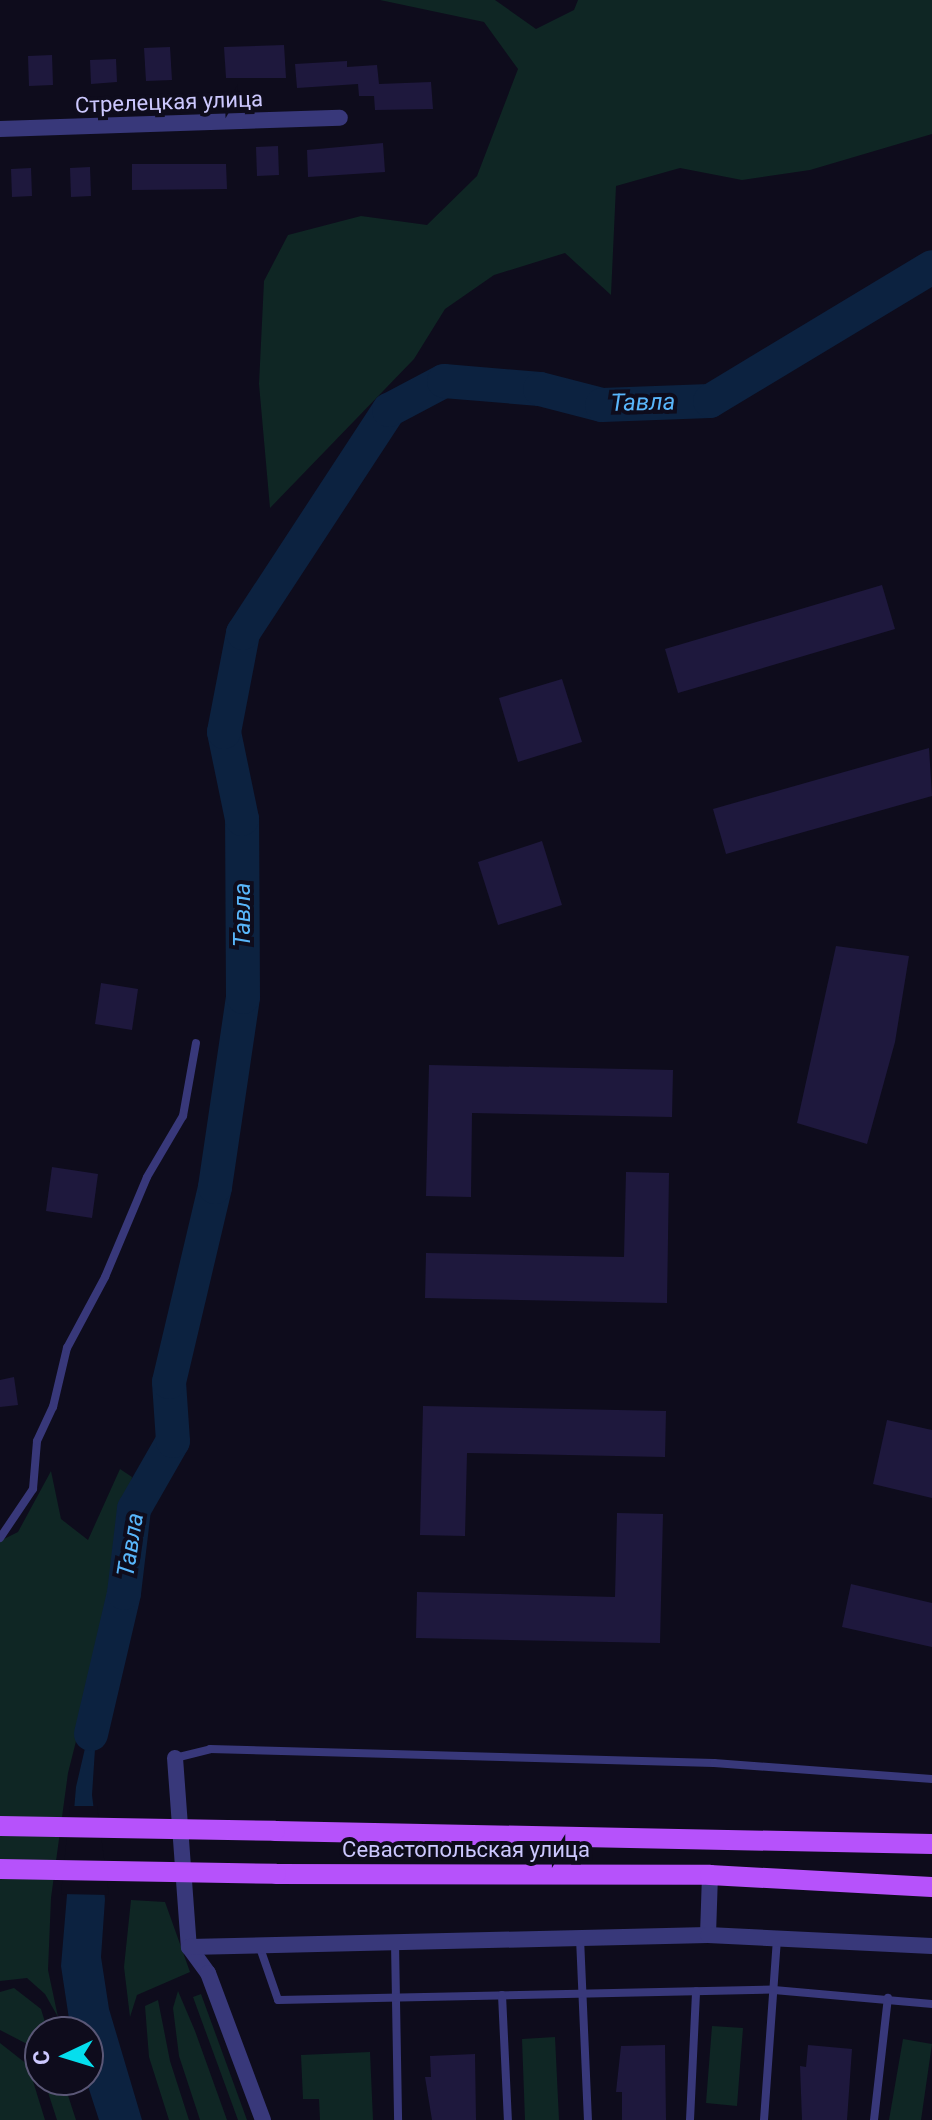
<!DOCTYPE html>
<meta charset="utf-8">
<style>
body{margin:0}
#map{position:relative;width:932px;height:2120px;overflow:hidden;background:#0e0c1c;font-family:Roboto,sans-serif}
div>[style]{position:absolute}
.green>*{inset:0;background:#0f2624}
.water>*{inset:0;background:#0c2240}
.pier>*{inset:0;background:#0e0c1c}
.river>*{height:34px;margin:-17px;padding:0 17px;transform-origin:17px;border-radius:17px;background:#0c2240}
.building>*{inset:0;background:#1e183d}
.lane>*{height:8px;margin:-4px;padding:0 4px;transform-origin:4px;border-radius:4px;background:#38387a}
.street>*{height:16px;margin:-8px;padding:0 8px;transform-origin:8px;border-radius:8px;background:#38387a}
.primary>*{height:20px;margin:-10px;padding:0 10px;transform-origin:10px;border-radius:10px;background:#b652fb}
.primary-bridge>*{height:20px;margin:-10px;padding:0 10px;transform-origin:10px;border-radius:10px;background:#b652fb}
span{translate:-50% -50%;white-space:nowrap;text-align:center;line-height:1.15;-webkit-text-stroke:8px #0e0c1c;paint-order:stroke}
.street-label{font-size:22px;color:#ccc8fe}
.water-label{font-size:24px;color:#59b6fb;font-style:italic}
.north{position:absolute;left:24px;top:2016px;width:80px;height:80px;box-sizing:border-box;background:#0e0c1c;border:2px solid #5a5776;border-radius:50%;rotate:266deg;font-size:22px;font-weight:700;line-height:32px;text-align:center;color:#ccc8fe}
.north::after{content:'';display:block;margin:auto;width:28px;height:36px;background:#05deed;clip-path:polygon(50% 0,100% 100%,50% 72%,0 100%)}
</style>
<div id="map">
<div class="green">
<div style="clip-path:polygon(380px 0,495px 0,536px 29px,574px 10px,578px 0,932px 0,932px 134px,810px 170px,742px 180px,680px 168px,616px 186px,611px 295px,565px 253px,494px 275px,445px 309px,414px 359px,270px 508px,259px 384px,264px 281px,288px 235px,361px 216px,427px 225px,477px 176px,518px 69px,484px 22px)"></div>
<div style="clip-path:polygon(120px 1469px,132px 1477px,110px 1606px,68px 1773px,51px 1898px,48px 1970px,58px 2017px,45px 1994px,27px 1978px,0 1981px,0 1541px,18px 1532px,51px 1471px,61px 1519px,88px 1540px)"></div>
<div style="clip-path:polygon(131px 1900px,165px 1902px,190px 1972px,137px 1995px,130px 2017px,124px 1967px)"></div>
<div style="clip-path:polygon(14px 1988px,41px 2009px,48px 2032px,40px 2032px,40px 2067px,27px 2044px,0 2030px,0 1992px)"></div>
<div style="clip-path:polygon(178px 1991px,195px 2031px,227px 2120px,200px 2120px,179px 2056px,173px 2008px)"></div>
<div style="clip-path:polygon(201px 1994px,247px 2120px,238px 2120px,193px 1997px)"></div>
<div style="clip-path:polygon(158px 2000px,170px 2061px,189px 2120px,169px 2120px,149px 2057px,145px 2006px)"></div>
<div style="clip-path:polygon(712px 2026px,743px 2028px,737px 2106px,706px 2103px)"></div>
<div style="clip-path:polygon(555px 2037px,559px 2120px,525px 2120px,522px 2039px)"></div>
<div style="clip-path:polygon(903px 2039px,932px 2044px,921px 2120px,889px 2120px)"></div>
<div style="clip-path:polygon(0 2043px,28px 2065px,45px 2120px,0 2120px)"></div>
<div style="clip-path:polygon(370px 2052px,373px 2120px,320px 2120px,319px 2099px,303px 2099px,301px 2055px)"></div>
<div style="clip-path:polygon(44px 2080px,63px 2080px,76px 2120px,57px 2120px)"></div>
</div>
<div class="water">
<div style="clip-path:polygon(99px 1688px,92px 1795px,105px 1899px,101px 1957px,109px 2009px,142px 2120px,99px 2120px,86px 2080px,88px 2032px,71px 2032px,61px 1966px,76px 1787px)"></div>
</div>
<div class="pier">
<div style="clip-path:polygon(70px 1806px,97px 1806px,109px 1895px,61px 1894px)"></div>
</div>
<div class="river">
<div style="left:91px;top:1734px;width:145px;rotate:-76.8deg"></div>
<div style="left:124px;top:1593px;width:85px;rotate:-83.2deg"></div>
<div style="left:134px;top:1509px;width:78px;rotate:-60.2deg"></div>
<div style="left:173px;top:1441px;width:59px;rotate:-93.9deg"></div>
<div style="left:169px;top:1382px;width:200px;rotate:-76.7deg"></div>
<div style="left:215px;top:1187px;width:192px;rotate:-81.6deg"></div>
<div style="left:243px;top:997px;width:178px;rotate:-90.3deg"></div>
<div style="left:242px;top:819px;width:89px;rotate:-101.7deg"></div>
<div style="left:224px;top:732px;width:101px;rotate:-79.1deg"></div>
<div style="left:243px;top:633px;width:267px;rotate:-56.8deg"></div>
<div style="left:389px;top:410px;width:62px;rotate:-27.8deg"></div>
<div style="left:444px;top:381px;width:96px;rotate:4.8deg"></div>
<div style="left:540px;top:389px;width:64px;rotate:14.5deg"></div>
<div style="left:602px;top:405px;width:108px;rotate:-2.1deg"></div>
<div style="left:710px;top:401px;width:259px;rotate:-31.1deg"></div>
</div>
<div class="building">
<div style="clip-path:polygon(284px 45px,286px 78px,226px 78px,224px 47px)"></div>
<div style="clip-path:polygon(170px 47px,172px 80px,146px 81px,144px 48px)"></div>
<div style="clip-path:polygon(52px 55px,53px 85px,29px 86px,28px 56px)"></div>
<div style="clip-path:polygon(116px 59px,117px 82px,91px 84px,90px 60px)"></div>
<div style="clip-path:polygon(347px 61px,347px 67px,377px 65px,379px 84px,431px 82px,433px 109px,375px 110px,374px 96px,359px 96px,358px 84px,297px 88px,295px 64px)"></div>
<div style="clip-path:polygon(383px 143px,385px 172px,308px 177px,307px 150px)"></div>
<div style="clip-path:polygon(278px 146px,279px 175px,257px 176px,256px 147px)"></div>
<div style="clip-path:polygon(132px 164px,226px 164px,227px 189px,132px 190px)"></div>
<div style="clip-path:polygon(90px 167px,91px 196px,71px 197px,70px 168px)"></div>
<div style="clip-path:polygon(31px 168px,32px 196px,12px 197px,11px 169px)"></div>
<div style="clip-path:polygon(882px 585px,895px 629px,678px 693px,665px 649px)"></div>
<div style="clip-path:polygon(562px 679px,582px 742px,518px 762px,499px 698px)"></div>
<div style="clip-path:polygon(929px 748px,932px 796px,726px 854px,713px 809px)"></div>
<div style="clip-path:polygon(542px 841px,562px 905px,498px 925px,478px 862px)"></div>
<div style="clip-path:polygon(836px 946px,909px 956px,895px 1042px,867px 1144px,797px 1123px)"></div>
<div style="clip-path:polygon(101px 983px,138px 989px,132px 1030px,95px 1024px)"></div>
<div style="clip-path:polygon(429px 1065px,673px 1070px,672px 1117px,472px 1113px,471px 1197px,426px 1196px)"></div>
<div style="clip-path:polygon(52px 1167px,98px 1174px,92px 1218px,46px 1211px)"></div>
<div style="clip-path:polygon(626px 1172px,669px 1173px,667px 1303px,425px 1298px,426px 1253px,624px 1257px)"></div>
<div style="clip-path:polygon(14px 1377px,18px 1405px,0 1407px,0 1380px)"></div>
<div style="clip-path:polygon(423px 1406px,666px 1411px,665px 1457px,467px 1453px,465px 1536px,420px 1535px)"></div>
<div style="clip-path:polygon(887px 1420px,932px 1430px,932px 1498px,873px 1484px)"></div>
<div style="clip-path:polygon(617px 1513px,663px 1514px,660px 1643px,416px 1638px,417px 1592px,615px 1597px)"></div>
<div style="clip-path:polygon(851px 1584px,932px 1603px,932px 1647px,842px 1627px)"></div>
<div style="clip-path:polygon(665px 2045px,666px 2120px,622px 2120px,622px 2092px,616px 2092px,621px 2046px)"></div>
<div style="clip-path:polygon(808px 2045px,852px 2049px,847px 2120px,802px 2120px,800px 2066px,806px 2067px)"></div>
<div style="clip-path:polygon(475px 2054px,476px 2120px,432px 2120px,425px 2077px,431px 2077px,430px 2056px)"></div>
</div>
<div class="lane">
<div style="left:0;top:1538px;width:59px;rotate:-56deg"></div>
<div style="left:33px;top:1489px;width:48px;rotate:-85.2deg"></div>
<div style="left:37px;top:1441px;width:38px;rotate:-65deg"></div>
<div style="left:53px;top:1407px;width:61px;rotate:-76.7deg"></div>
<div style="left:67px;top:1348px;width:81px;rotate:-61.8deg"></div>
<div style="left:105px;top:1277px;width:108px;rotate:-67.2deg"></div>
<div style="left:147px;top:1177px;width:71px;rotate:-59.5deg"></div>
<div style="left:183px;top:1116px;width:74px;rotate:-79.9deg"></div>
<div style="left:175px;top:1758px;width:36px;rotate:-14deg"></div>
<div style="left:210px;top:1749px;width:504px;rotate:1.59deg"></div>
<div style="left:714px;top:1763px;width:219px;rotate:4.2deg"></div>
<div style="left:580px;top:1938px;width:182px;rotate:87.5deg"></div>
<div style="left:395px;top:1943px;width:177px;rotate:89deg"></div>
<div style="left:259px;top:1945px;width:58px;rotate:70.9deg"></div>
<div style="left:278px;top:2000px;width:496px;rotate:-1.2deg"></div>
<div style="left:774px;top:1990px;width:159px;rotate:5.1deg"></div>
<div style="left:502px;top:1995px;width:125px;rotate:87.3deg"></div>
<div style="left:690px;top:2120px;width:129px;rotate:-87.3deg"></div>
<div style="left:764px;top:2120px;width:181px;rotate:-85.9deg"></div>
<div style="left:874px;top:2120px;width:123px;rotate:-83.5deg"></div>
</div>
<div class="street">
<div style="left:0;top:129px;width:340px;rotate:-1.9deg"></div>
<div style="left:175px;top:1758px;width:190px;rotate:85.8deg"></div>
<div style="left:189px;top:1947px;width:32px;rotate:54deg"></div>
<div style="left:208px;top:1973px;width:157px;rotate:69.5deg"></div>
<div style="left:708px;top:1935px;width:60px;rotate:-88.1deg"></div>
<div style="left:189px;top:1947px;width:519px;rotate:-1.32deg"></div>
<div style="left:708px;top:1935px;width:224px;rotate:2.8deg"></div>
</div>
<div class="primary">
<div style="left:275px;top:1831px;width:657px;rotate:1.13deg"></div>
<div style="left:276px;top:1874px;width:434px;rotate:0.1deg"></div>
<div style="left:710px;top:1875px;width:222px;rotate:3.1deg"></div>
</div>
<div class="primary-bridge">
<div style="left:0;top:1826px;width:275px;rotate:1deg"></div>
<div style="left:0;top:1869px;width:276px;rotate:1deg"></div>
</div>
<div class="street-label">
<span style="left:169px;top:102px;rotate:-2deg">Стрелецкая улица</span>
<span style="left:466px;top:1850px">Севастопольская улица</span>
</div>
<div class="water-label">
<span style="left:643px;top:403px;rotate:-1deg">Тавла</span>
<span style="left:243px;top:915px;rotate:-90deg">Тавла</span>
<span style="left:131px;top:1545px;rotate:-81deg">Тавла</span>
</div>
<div class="north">С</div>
</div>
